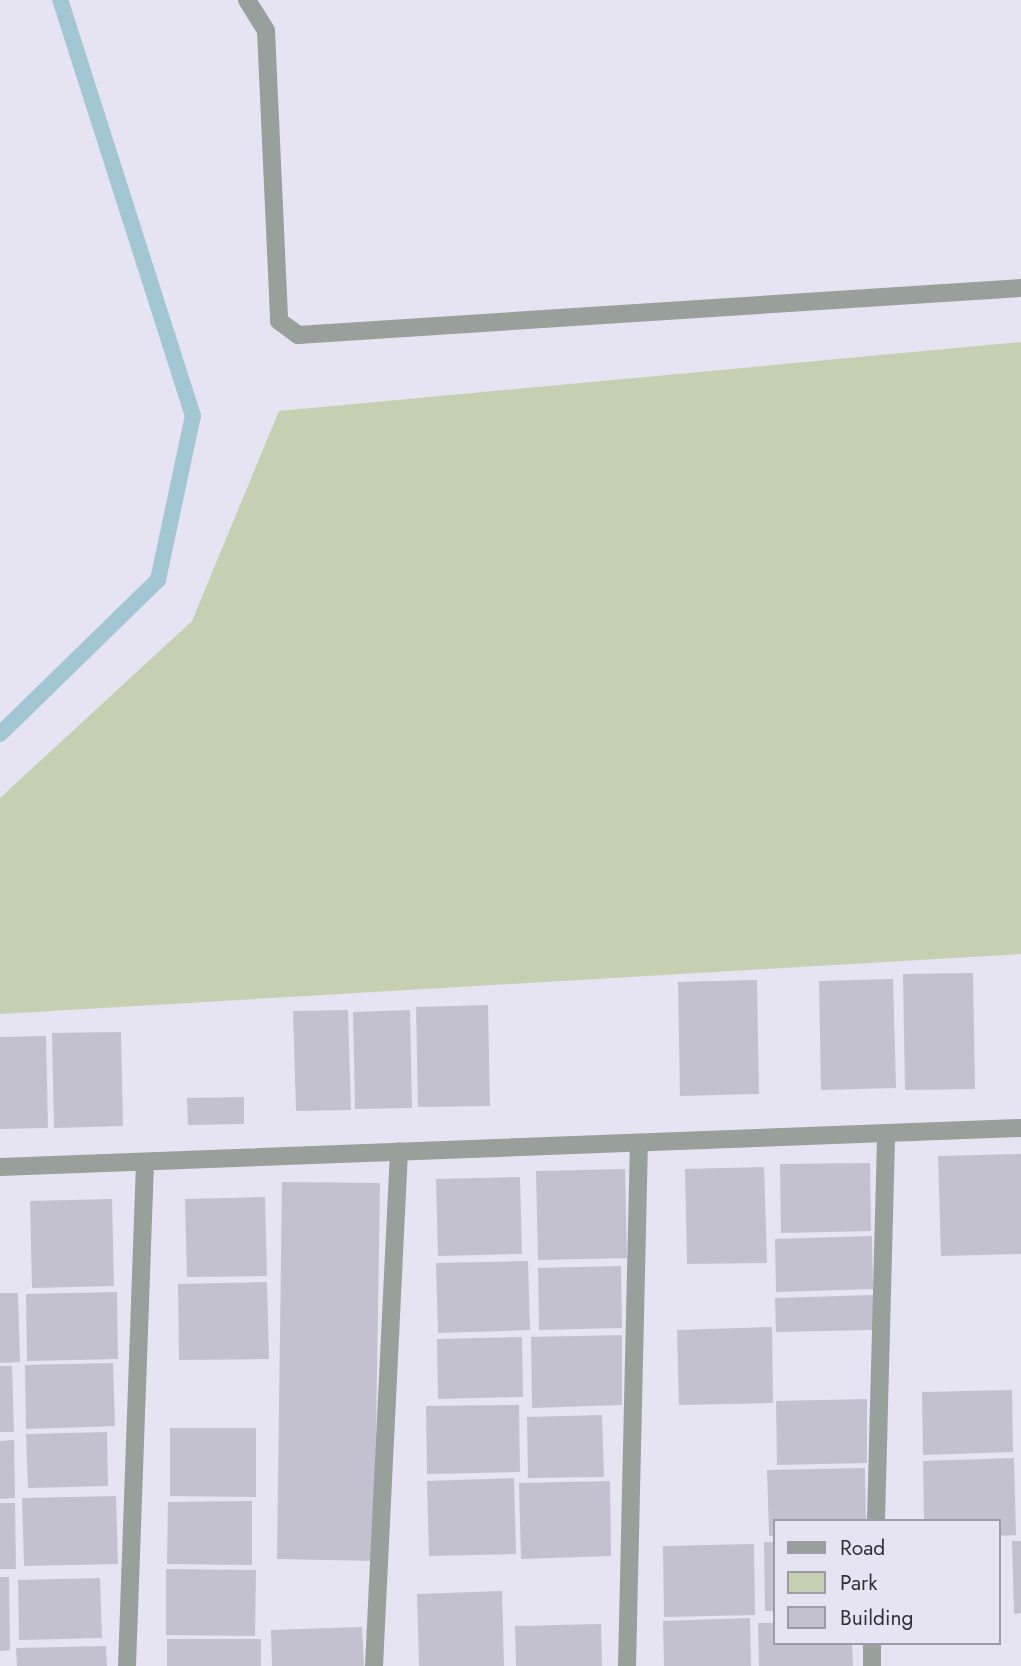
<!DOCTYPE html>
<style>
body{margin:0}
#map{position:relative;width:1021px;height:1666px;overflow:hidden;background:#e6e3f3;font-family:Jost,sans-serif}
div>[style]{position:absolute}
.green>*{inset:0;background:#c5d0b3}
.stream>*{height:16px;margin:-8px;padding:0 8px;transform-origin:8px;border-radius:8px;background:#a2c7d3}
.building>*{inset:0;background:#c3c1d0}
.street>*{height:18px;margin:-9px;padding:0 9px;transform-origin:9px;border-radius:9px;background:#999f9a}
span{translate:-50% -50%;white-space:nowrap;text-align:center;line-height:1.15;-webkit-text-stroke:6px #e6e3f3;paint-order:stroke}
.legend{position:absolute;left:773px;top:1519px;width:228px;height:126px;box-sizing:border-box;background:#e6e3f3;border:2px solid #9e9ba7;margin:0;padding:9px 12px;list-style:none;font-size:21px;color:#313036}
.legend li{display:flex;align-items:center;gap:14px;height:35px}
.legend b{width:35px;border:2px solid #9e9ba7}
</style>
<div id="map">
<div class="green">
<div style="clip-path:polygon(1021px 342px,1021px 954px,0 1014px,0 798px,192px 621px,279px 411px)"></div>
</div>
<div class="stream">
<div style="left:0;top:734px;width:221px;rotate:-44.3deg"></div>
<div style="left:158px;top:580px;width:168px;rotate:-78deg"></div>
<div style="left:193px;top:416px;width:437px;rotate:-107.7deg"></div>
</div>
<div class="building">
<div style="clip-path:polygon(973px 973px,975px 1089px,905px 1090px,903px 974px)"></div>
<div style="clip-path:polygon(893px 979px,896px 1088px,821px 1090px,819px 981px)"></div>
<div style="clip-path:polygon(757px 980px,759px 1094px,680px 1096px,678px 982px)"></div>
<div style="clip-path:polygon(488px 1005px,490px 1106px,418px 1107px,416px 1007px)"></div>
<div style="clip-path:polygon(348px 1010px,351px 1110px,296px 1111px,293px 1011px)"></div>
<div style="clip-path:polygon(410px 1010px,412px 1108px,355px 1109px,353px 1012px)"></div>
<div style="clip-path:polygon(121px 1032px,123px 1126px,54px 1128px,52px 1033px)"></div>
<div style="clip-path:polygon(46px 1036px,48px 1128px,0 1129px,0 1037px)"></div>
<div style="clip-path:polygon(244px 1097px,244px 1124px,188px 1125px,187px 1098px)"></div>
<div style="clip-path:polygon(1021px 1154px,1021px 1254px,941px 1256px,938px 1156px)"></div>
<div style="clip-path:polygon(870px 1163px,871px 1231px,781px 1233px,780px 1164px)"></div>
<div style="clip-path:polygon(764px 1167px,767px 1263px,687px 1264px,685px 1169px)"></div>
<div style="clip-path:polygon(625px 1169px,627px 1258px,538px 1260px,536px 1171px)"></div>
<div style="clip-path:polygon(520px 1177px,522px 1254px,438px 1256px,436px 1179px)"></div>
<div style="clip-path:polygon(282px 1182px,380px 1183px,374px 1561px,277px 1559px)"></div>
<div style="clip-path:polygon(265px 1197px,267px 1276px,187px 1277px,185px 1199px)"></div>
<div style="clip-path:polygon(112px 1199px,114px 1286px,32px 1288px,30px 1201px)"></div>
<div style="clip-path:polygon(872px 1236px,873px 1289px,776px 1292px,775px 1239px)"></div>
<div style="clip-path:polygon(528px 1261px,530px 1330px,438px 1333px,436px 1263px)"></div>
<div style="clip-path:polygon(621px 1266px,622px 1328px,539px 1330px,538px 1268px)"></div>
<div style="clip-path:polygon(267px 1282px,269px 1359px,179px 1360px,178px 1284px)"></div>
<div style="clip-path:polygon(117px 1292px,118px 1359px,27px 1361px,26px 1294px)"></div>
<div style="clip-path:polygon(0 1293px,18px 1293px,20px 1362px,0 1363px)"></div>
<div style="clip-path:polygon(873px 1295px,873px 1330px,776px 1332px,775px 1298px)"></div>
<div style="clip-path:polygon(772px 1327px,773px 1403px,679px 1405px,677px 1330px)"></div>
<div style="clip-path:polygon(622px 1335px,622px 1405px,532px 1408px,531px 1337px)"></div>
<div style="clip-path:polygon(522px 1337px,523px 1397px,438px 1399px,437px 1339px)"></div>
<div style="clip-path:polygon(113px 1363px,115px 1426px,26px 1429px,25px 1365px)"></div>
<div style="clip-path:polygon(0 1366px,12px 1366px,14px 1432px,0 1432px)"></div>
<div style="clip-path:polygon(1012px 1390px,1013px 1452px,923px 1455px,922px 1392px)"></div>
<div style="clip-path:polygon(867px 1399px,867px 1463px,777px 1465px,776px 1401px)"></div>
<div style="clip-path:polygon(519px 1405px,520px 1472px,427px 1474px,426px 1406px)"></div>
<div style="clip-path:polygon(602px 1415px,604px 1477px,528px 1478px,527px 1417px)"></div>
<div style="clip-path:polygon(170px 1428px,256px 1428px,256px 1497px,170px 1496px)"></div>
<div style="clip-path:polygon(107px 1432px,108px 1486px,28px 1488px,26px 1434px)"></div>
<div style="clip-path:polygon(14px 1440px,15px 1498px,0 1499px,0 1441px)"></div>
<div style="clip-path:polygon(1014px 1458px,1016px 1535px,998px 1536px,998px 1521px,924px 1521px,923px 1461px)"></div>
<div style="clip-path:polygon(865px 1468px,866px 1521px,774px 1521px,774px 1536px,769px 1536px,767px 1470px)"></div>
<div style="clip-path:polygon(514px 1478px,516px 1554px,429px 1556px,427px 1481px)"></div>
<div style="clip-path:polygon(610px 1481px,611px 1556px,521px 1559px,519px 1483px)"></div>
<div style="clip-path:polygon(116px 1496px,118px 1564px,24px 1566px,22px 1498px)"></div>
<div style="clip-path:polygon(252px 1501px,252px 1565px,167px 1564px,168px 1502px)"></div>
<div style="clip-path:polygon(0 1503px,15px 1503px,16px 1569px,0 1569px)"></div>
<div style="clip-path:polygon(1012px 1541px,1021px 1541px,1021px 1613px,1014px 1614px)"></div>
<div style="clip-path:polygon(764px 1542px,774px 1542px,774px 1611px,765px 1611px)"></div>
<div style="clip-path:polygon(754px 1544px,755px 1615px,664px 1617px,663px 1546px)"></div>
<div style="clip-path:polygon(166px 1569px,256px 1570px,255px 1636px,166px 1635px)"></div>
<div style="clip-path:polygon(0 1577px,9px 1577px,10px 1650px,0 1651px)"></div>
<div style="clip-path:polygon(100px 1578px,102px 1638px,19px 1640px,18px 1580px)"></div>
<div style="clip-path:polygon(502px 1591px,504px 1666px,419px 1666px,417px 1594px)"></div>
<div style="clip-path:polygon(750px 1618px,751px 1666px,664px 1666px,663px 1621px)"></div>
<div style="clip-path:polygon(758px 1623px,774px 1623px,774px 1643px,852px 1643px,853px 1666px,759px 1666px)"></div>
<div style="clip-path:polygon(601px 1624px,602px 1666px,516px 1666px,515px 1626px)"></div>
<div style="clip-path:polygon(362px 1627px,364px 1666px,272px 1666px,271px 1630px)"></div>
<div style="clip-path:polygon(167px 1639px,261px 1639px,261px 1666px,167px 1666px)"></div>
<div style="clip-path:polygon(106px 1646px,107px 1666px,17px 1666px,16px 1648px)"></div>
</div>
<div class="street">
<div style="left:247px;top:0;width:36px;rotate:58deg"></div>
<div style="left:266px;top:31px;width:290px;rotate:87.4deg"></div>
<div style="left:279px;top:321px;width:24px;rotate:36deg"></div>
<div style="left:298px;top:335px;width:725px;rotate:-3.72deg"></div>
<div style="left:0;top:1167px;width:1022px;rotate:-2.19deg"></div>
<div style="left:876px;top:1521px;width:388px;rotate:-88.5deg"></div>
<div style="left:127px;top:1666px;width:504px;rotate:-87.95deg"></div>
<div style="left:374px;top:1666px;width:515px;rotate:-87.22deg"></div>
<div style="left:627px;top:1666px;width:523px;rotate:-88.69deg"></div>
<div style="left:872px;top:1666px;width:23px;rotate:-90deg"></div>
</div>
<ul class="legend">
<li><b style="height:9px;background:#999f9a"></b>Road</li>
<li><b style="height:19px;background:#c5d0b3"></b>Park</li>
<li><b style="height:19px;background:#c3c1d0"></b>Building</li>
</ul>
</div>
